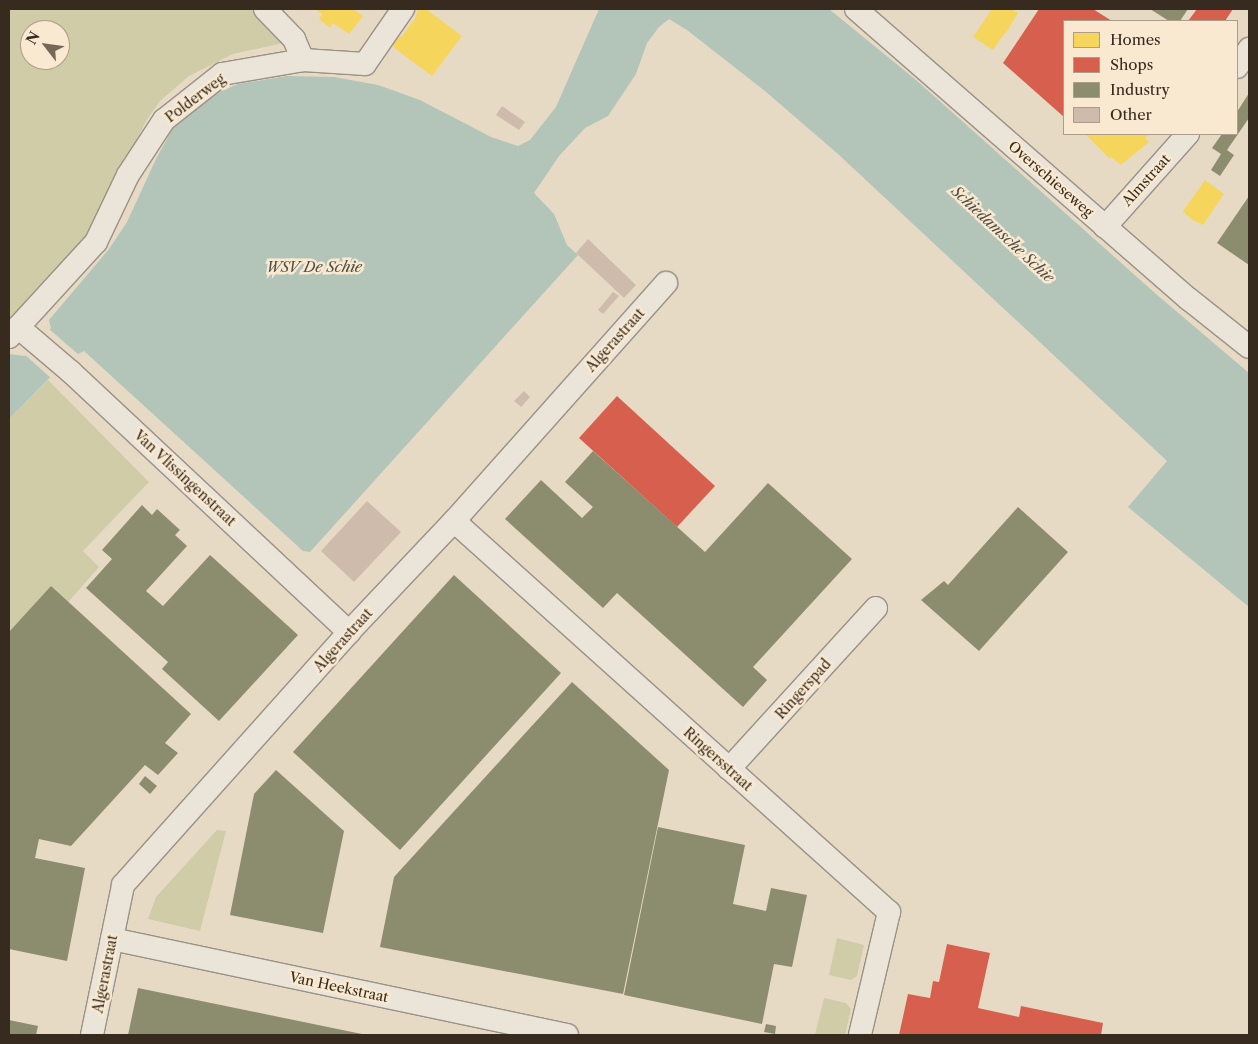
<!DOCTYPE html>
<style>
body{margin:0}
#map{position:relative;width:1258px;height:1044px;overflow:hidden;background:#e7dac5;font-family:"Libre Caslon Text",serif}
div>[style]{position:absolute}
.green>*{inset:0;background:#cfcca7}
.water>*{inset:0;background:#b3c4b8}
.pier>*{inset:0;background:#e7dac5}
.homes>*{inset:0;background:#f6d55c}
.shops>*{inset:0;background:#d6604d}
.industry>*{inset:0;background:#8c8c6e}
.building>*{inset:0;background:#cebbab}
.roads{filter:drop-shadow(1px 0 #9a9185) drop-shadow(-1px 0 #9a9185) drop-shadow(0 1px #9a9185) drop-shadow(0 -1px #9a9185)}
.minor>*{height:22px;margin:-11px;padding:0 11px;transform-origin:11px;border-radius:11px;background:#eae4d9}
span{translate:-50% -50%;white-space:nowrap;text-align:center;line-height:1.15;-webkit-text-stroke:5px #f8e9d0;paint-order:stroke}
.street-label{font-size:14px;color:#372a1f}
.water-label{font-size:15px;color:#504e44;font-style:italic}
.frame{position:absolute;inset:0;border:10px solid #372a1f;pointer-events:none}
.legend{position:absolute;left:1063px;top:20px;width:175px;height:115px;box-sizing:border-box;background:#f8e9d0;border:1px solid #ab9d89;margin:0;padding:6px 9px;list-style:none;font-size:15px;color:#372a1f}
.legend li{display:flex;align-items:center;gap:10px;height:25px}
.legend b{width:25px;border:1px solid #ab9d89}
.north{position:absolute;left:20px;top:20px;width:50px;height:50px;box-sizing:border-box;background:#f8e9d0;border:1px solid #ab9d89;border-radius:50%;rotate:300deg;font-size:14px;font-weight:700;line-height:20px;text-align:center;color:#372a1f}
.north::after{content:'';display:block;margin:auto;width:18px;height:22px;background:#756859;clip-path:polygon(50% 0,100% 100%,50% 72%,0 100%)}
</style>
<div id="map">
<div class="green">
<div style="clip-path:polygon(evenodd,9px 9px,260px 9px,293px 41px,233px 54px,189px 76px,160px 101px,146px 121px,92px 232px,9px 321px,9px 9px,30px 30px,60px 30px,60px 60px,30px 60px,30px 30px)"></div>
<div style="clip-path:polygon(48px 380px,149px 482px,83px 551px,99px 567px,9px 669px,9px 419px)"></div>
<div style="clip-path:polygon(217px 830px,226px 831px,200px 931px,148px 919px,156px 897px)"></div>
<div style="clip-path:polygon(837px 938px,864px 945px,857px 976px,851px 980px,829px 975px)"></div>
<div style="clip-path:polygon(824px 998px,846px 1003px,851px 1009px,845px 1035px,815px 1035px)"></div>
</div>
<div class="water">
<div style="clip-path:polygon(599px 9px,829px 9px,916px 80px,1156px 294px,1249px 373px,1249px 607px,1128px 507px,1167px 461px,838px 154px,765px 91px,687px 30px,669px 19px,659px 27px,647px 43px,636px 74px,608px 116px,585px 128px,559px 156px,534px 193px,554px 214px,567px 245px,578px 255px,310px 552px,303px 551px,84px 351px,78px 354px,75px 352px,9px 419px,9px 354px,25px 356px,51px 328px,49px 320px,109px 249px,127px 222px,156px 159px,174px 126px,203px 99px,238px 84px,287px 76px,334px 77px,378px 85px,420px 100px,491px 137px,518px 146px,530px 140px,556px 107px)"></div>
</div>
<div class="pier">
<div style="clip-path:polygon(48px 328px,80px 356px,75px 355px,52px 379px,23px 353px)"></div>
</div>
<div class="homes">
<div style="clip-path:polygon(315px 9px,353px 9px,363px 16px,349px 34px,333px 23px,330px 28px,319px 19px,322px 14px)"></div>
<div style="clip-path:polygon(422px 9px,426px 9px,462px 36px,432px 76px,393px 47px,394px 41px,402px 36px,415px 18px,418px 10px)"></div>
<div style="clip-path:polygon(992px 9px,1011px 9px,1018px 13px,1006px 33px,1004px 34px,993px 50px,973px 37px)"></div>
<div style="clip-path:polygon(1085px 134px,1150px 134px,1145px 138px,1149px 142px,1121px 165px,1111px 157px,1110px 159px)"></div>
<div style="clip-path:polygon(1205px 180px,1224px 194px,1203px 225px,1191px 219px,1183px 211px)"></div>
</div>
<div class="shops">
<div style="clip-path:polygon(1039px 9px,1093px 9px,1112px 21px,1064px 21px,1064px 117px,1003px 63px)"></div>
<div style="clip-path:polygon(1197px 9px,1233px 9px,1225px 21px,1188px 21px)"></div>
<div style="clip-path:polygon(617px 396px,715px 486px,677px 527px,579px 438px)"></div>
<div style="clip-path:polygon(947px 944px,990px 953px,978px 1008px,1019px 1017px,1021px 1006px,1103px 1023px,1101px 1035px,899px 1035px,908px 994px,930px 998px,933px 981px,939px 982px)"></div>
</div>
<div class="industry">
<div style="clip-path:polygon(1150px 9px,1188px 9px,1180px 21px,1169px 21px)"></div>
<div style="clip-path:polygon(1249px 93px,1249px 118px,1227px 150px,1234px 155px,1220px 176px,1211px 170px,1221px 154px,1212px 148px,1222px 134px,1237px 134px,1237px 112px)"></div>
<div style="clip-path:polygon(1249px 196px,1249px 265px,1217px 243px)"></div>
<div style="clip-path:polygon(593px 451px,705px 552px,768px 483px,852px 559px,753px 667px,767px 680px,743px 707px,617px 593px,603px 608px,505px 519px,541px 480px,582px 518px,593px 507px,565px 482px)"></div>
<div style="clip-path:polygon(142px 505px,152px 515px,157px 509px,180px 530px,175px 535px,187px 546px,146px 591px,163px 606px,210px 555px,298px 635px,219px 721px,162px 669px,168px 662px,86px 588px,112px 559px,102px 550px)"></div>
<div style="clip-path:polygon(1018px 507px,1068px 552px,979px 651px,921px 600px,944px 581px,948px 585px)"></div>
<div style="clip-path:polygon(454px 575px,561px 673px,400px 850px,293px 752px)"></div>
<div style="clip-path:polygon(51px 586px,191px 714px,165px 743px,178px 753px,158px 775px,145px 765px,71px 846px,39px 839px,35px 858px,85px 868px,67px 961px,9px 949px,9px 632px)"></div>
<div style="clip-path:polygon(572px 682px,669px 770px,623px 994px,380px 947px,394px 877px)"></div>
<div style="clip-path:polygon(276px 770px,344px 831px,323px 933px,230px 915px,254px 794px)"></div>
<div style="clip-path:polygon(145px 776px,157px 786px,150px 794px,139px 784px)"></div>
<div style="clip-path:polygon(658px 827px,745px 845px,733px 904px,766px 911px,771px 888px,807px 895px,792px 967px,774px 964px,762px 1024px,624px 995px)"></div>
<div style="clip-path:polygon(138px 988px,362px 1034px,362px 1035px,128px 1035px)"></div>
<div style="clip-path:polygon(9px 1020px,38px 1026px,36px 1035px,9px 1035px)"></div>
<div style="clip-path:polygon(766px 1024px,776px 1026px,775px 1034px,764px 1032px)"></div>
</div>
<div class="building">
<div style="clip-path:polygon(502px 106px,525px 122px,519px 130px,496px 115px)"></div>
<div style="clip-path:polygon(588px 239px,636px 285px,624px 298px,576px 253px)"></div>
<div style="clip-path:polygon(613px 292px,619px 296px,603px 314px,598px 310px)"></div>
<div style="clip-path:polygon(524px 391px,530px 397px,521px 407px,514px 401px)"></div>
<div style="clip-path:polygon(367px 501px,401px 532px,354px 582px,321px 551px)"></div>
</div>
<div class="roads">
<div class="minor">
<div style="left:265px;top:9px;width:42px;rotate:46deg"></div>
<div style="left:294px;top:39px;width:23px;rotate:67deg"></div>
<div style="left:856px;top:9px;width:443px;rotate:41.1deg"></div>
<div style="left:1190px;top:300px;width:75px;rotate:38.5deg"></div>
<div style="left:1237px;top:67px;width:22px;rotate:-56deg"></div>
<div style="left:1105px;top:227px;width:125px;rotate:-48.3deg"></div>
<div style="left:18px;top:327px;width:70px;rotate:40.3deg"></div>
<div style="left:71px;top:372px;width:381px;rotate:43.1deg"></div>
<div style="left:9px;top:337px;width:129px;rotate:-47.5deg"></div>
<div style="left:96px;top:242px;width:74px;rotate:-64.5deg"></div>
<div style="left:128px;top:175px;width:66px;rotate:-56.8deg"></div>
<div style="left:164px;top:120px;width:74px;rotate:-38.4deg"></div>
<div style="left:222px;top:74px;width:82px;rotate:-9.8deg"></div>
<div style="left:303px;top:60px;width:62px;rotate:3.7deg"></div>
<div style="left:365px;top:64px;width:67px;rotate:-55.4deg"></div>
<div style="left:454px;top:521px;width:585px;rotate:41.95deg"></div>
<div style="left:889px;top:912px;width:126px;rotate:103.3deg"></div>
<div style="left:729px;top:769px;width:218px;rotate:-47.6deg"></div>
<div style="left:112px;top:939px;width:465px;rotate:11.9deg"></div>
<div style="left:92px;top:1035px;width:153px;rotate:-78.3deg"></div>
<div style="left:123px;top:885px;width:339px;rotate:-48.2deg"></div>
<div style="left:349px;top:632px;width:153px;rotate:-46.6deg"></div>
<div style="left:454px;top:521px;width:319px;rotate:-48.3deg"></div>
</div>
</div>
<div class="street-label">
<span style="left:195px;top:98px;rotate:-37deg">Polderweg</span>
<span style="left:1051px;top:179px;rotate:41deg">Overschieseweg</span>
<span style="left:1146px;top:180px;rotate:-48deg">Almstraat</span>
<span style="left:615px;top:340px;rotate:-48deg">Algerastraat</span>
<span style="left:185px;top:478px;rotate:43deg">Van Vlissingenstraat</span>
<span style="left:343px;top:640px;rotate:-48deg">Algerastraat</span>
<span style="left:803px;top:689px;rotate:-48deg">Ringerspad</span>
<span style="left:718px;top:759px;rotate:42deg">Ringersstraat</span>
<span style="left:105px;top:974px;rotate:-79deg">Algerastraat</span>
<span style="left:339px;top:987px;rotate:12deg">Van Heekstraat</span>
</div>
<div class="water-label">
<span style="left:1003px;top:234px;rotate:43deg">Schiedamsche Schie</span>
<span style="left:314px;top:267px">WSV De Schie</span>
</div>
<div class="frame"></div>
<ul class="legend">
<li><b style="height:14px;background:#f6d55c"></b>Homes</li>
<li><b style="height:14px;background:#d6604d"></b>Shops</li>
<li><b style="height:14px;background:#8c8c6e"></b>Industry</li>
<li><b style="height:14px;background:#cebbab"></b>Other</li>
</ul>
<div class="north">N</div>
</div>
